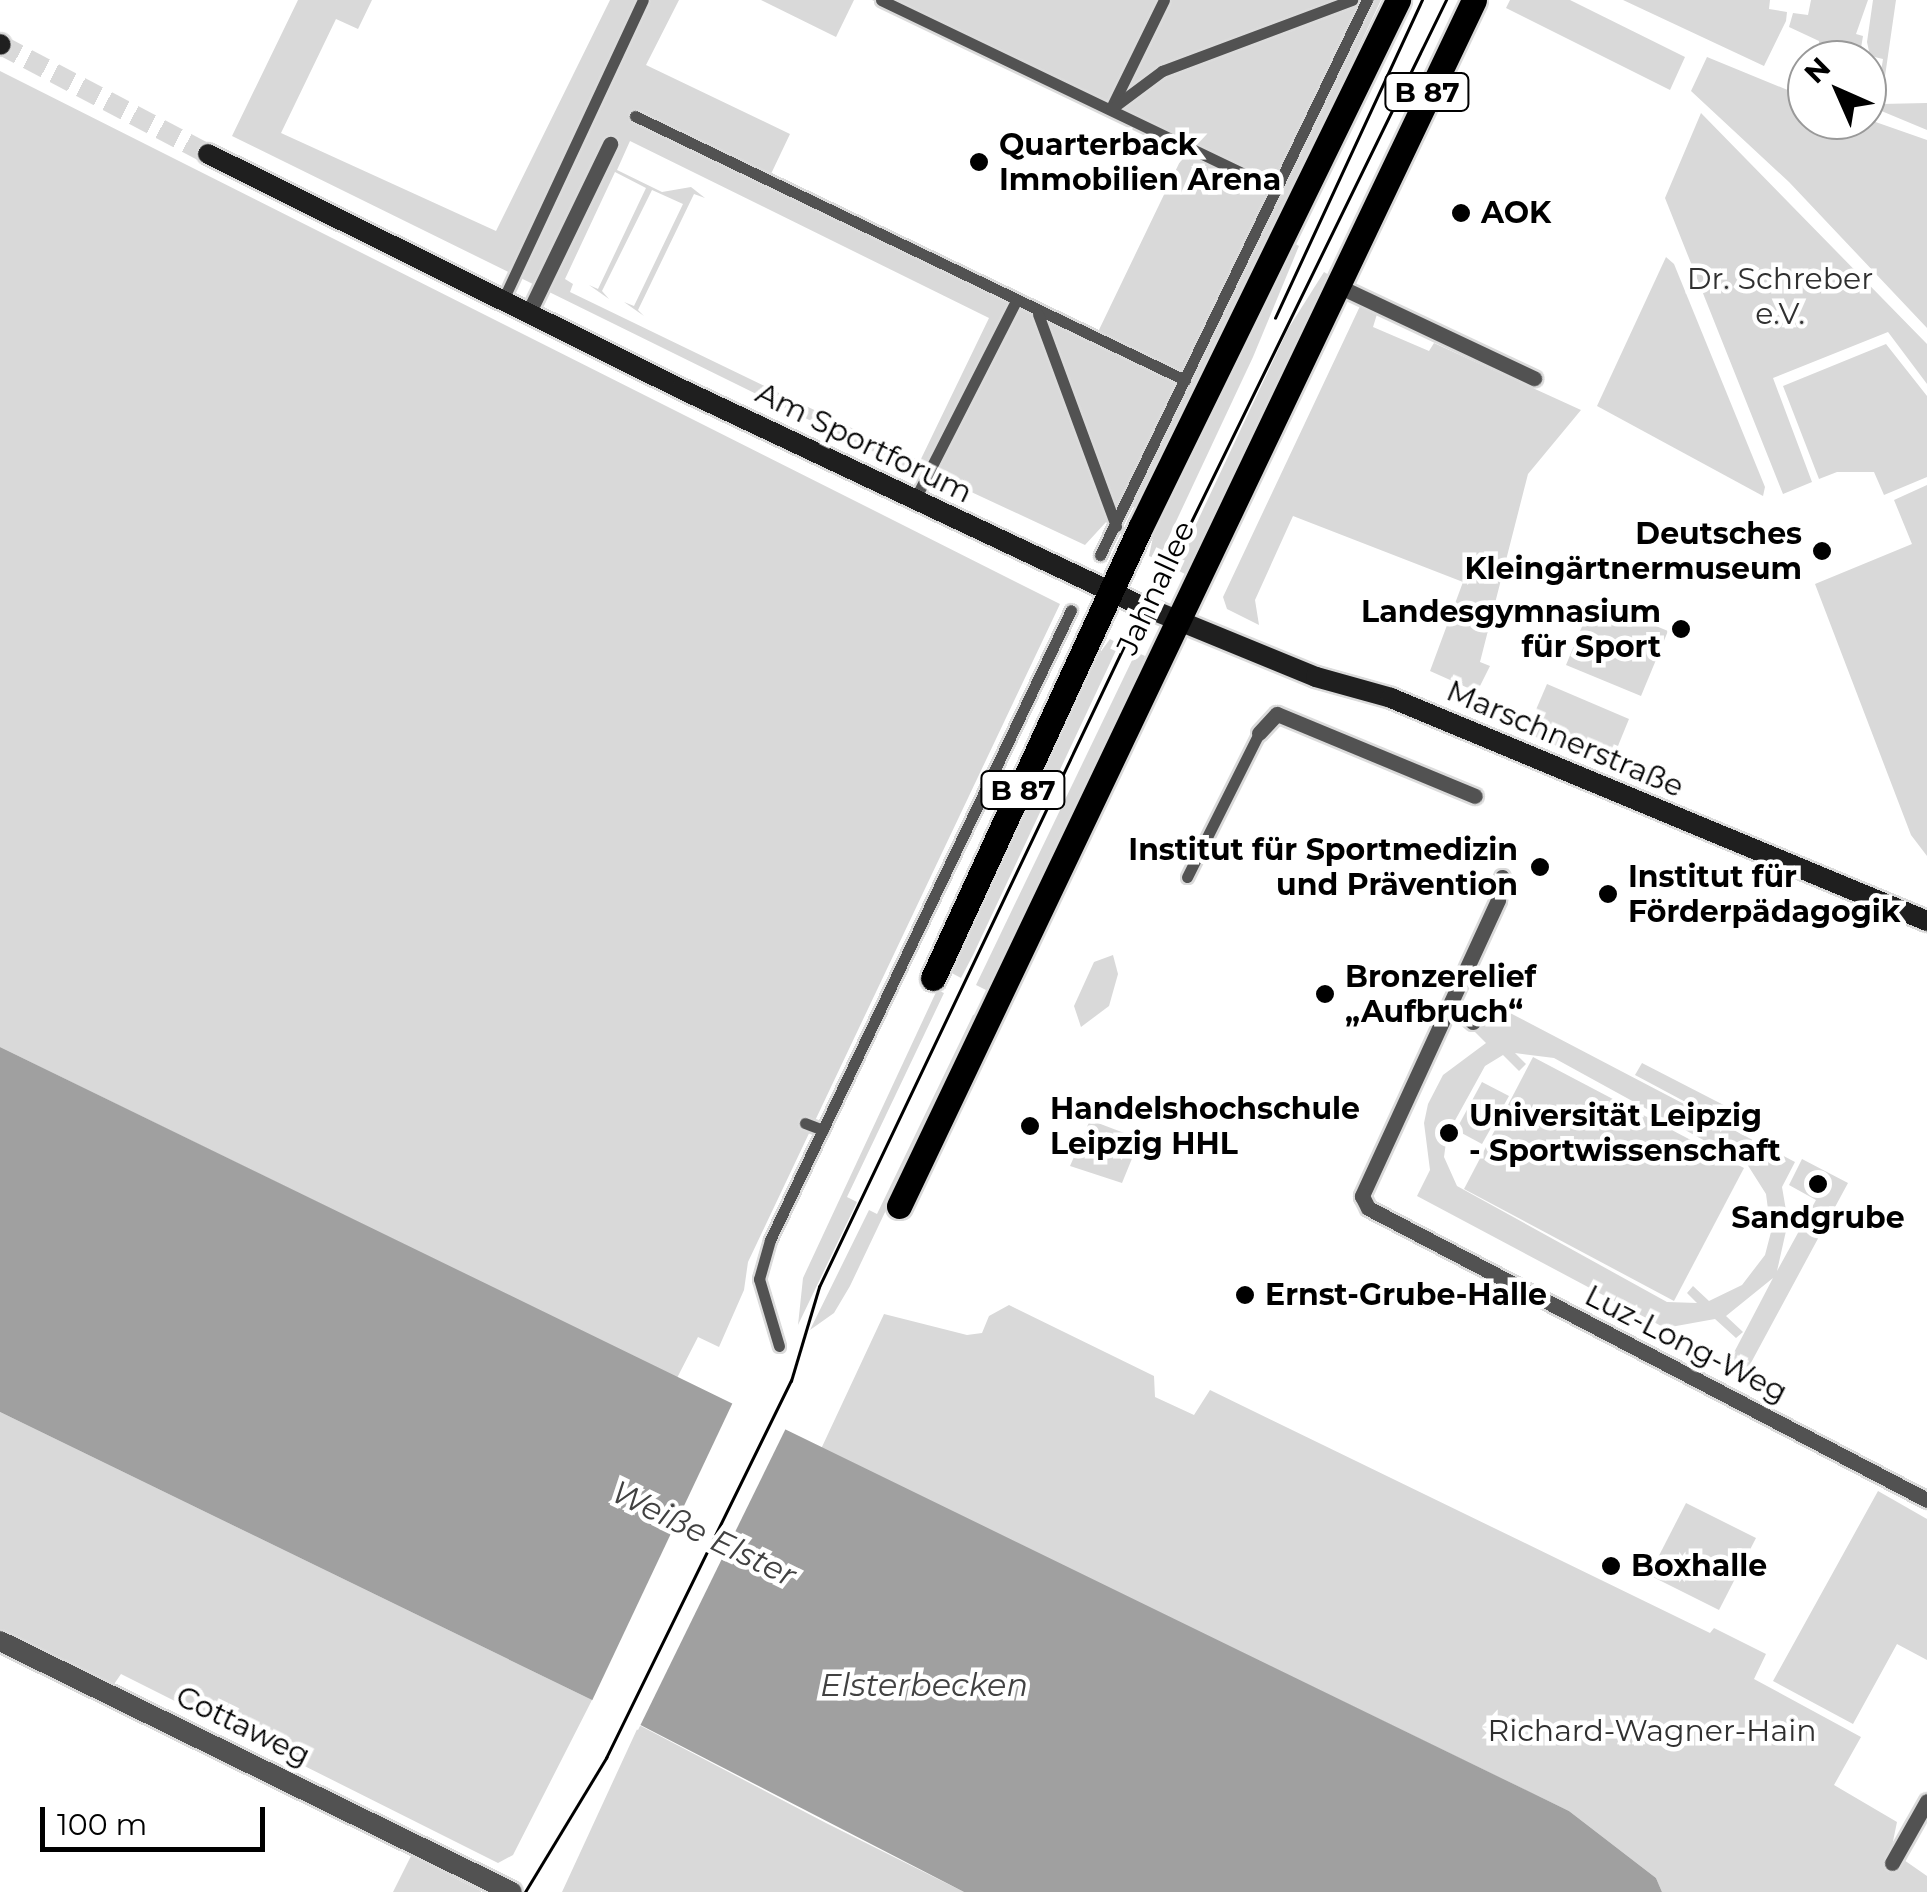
<!DOCTYPE html>
<meta charset="utf-8">
<style>
body{margin:0}
#map{position:relative;width:1927px;height:1892px;overflow:hidden;background:#fff;font-family:Montserrat,sans-serif}
div>[style]{position:absolute}
.green>*{inset:0;background:#d9d9d9}
.water>*{inset:0;background:#a0a0a0}
.pier>*{inset:0;background:#fff}
.secondary-tunnel>*{height:20px;margin-top:-10px;transform-origin:0;background:repeating-linear-gradient(90deg,#d9d9d9 0 20px,transparent 0 30px)}
.roads{filter:drop-shadow(2px 0 #dbdbdb) drop-shadow(-2px 0 #dbdbdb) drop-shadow(0 2px #dbdbdb) drop-shadow(0 -2px #dbdbdb)}
.pedestrian>*{height:11px;margin:-5.5px;padding:0 5.5px;transform-origin:5.5px;border-radius:5.5px;background:#525252}
.minor>*{height:15px;margin:-7.5px;padding:0 7.5px;transform-origin:7.5px;border-radius:7.5px;background:#525252}
.tertiary>*{height:20px;margin:-10px;padding:0 10px;transform-origin:10px;border-radius:10px;background:#525252}
.secondary>*{height:20px;margin:-10px;padding:0 10px;transform-origin:10px;border-radius:10px;background:#1f1f1f}
.primary>*{height:25px;margin:-12.5px;padding:0 12.5px;transform-origin:12.5px;border-radius:12.5px;background:#000}
.tram>*{height:2.5px;margin:-1.25px;padding:0 1.25px;transform-origin:1.25px;border-radius:1.25px;background:#000}
.secondary-bridge>*{height:20px;margin:-10px;padding:0 10px;transform-origin:10px;border-radius:10px;background:#1f1f1f}
.dots>*{width:28px;height:28px;translate:-50% -50%;box-sizing:border-box;border:5px solid #fff;border-radius:50%}
span{translate:-50% -50%;white-space:nowrap;text-align:center;line-height:1.15;-webkit-text-stroke:9px #fff;paint-order:stroke}
.shield-label span{padding:2px 8px;background:#fff;border:2px solid;border-radius:8px;-webkit-text-stroke-width:0}
.shield-label{font-size:28px;color:#000;font-weight:700}
.poi-label{font-size:30px;color:#000;font-weight:700}
.left{translate:0 -50%;text-align:left}
.right{translate:-100% -50%;text-align:right}
.park-label{font-size:30px;color:#303030}
.street-label{font-size:30px;color:#000}
.water-label{font-size:32px;color:#414141;font-style:italic}
.north{position:absolute;left:1787px;top:40px;width:100px;height:100px;box-sizing:border-box;background:#fff;border:2px solid #999;border-radius:50%;rotate:315deg;font-size:28px;font-weight:700;line-height:40px;text-align:center;color:#000}
.north::after{content:'';display:block;margin:auto;width:35px;height:45px;background:#000;clip-path:polygon(50% 0,100% 100%,50% 72%,0 100%)}
.scale{position:absolute;left:40px;top:1807px;width:225px;height:45px;box-sizing:border-box;border:5px solid #000;border-top:0;padding-left:12px;font-size:30px;line-height:35px;white-space:nowrap;color:#000;-webkit-text-stroke:8px #fff;paint-order:stroke}
</style>
<div id="map">
<div class="green">
<div style="clip-path:polygon(evenodd,298px 0,372px 0,358px 29px,336px 19px,281px 133px,496px 231px,610px 0,679px 0,646px 65px,790px 134px,770px 176px,1097px 334px,1185px 151px,872px 0,1381px 0,1142px 506px,1118px 509px,1085px 545px,924px 470px,921px 475px,232px 136px,298px 0,630px 141px,989px 318px,920px 461px,570px 292px,573px 284px,565px 279px,615px 172px,646px 188px,598px 289px,589px 285px,609px 299px,602px 291px,652px 190px,683px 204px,634px 306px,624px 302px,644px 316px,638px 310px,694px 194px,705px 198px,691px 187px,662px 192px,617px 170px,630px 141px)"></div>
<div style="clip-path:polygon(761px 0,854px 0,836px 37px)"></div>
<div style="clip-path:polygon(1510px 0,1570px 0,1685px 57px,1670px 90px,1506px 8px)"></div>
<div style="clip-path:polygon(1623px 0,1770px 0,1769px 9px,1787px 12px,1786px 21px,1764px 66px)"></div>
<div style="clip-path:polygon(1811px 0,1868px 0,1856px 34px,1863px 36px,1860px 54px,1819px 47px,1819px 41px,1789px 27px,1793px 13px,1808px 15px)"></div>
<div style="clip-path:polygon(1873px 0,1896px 0,1881px 104px,1927px 103px,1927px 130px,1867px 105px,1867px 89px,1878px 90px,1883px 59px,1870px 56px,1867px 42px)"></div>
<div style="clip-path:polygon(1707px 57px,1807px 98px,1807px 120px,1867px 119px,1927px 140px,1927px 328px,1789px 182px,1691px 91px)"></div>
<div style="clip-path:polygon(0 71px,1060px 604px,748px 1262px,744px 1290px,719px 1347px,698px 1337px,677px 1378px,0 1047px)"></div>
<div style="clip-path:polygon(1701px 113px,1927px 344px,1927px 384px,1888px 332px,1773px 378px,1812px 482px,1783px 494px,1665px 198px)"></div>
<div style="clip-path:polygon(1292px 242px,1299px 246px,1253px 357px,1158px 560px,1149px 556px,1154px 532px)"></div>
<div style="clip-path:polygon(1666px 257px,1674px 264px,1765px 487px,1763px 496px,1597px 406px)"></div>
<div style="clip-path:polygon(1324px 272px,1329px 275px,1185px 574px,1175px 569px,1288px 329px)"></div>
<div style="clip-path:polygon(1361px 304px,1378px 311px,1373px 327px,1429px 351px,1434px 343px,1581px 410px,1528px 474px,1480px 662px,1490px 666px,1477px 692px,1430px 671px,1463px 582px,1293px 516px,1255px 600px,1259px 625px,1227px 609px,1223px 597px)"></div>
<div style="clip-path:polygon(1886px 344px,1927px 396px,1927px 477px,1884px 495px,1874px 472px,1837px 472px,1819px 479px,1783px 386px)"></div>
<div style="clip-path:polygon(1927px 485px,1927px 856px,1911px 835px,1815px 584px,1912px 544px,1894px 500px)"></div>
<div style="clip-path:polygon(1593px 600px,1668px 631px,1641px 696px,1566px 665px)"></div>
<div style="clip-path:polygon(1110px 639px,1119px 644px,973px 955px,961px 978px,946px 970px,1091px 665px)"></div>
<div style="clip-path:polygon(1136px 652px,1145px 656px,1137px 679px,990px 992px,976px 985px)"></div>
<div style="clip-path:polygon(1547px 684px,1629px 719px,1609px 768px,1526px 733px)"></div>
<div style="clip-path:polygon(1113px 955px,1118px 974px,1109px 1006px,1081px 1027px,1074px 1006px,1094px 962px)"></div>
<div style="clip-path:polygon(937px 990px,944px 993px,847px 1197px,857px 1202px,798px 1325px,803px 1278px)"></div>
<div style="clip-path:polygon(evenodd,1491px 1003px,1795px 1162px,1782px 1187px,1788px 1222px,1777px 1271px,1816px 1200px,1789px 1185px,1802px 1159px,1848px 1183px,1746px 1372px,1729px 1362px,1773px 1278px,1726px 1316px,1743px 1332px,1736px 1338px,1715px 1319px,1665px 1328px,1417px 1196px,1430px 1170px,1424px 1123px,1428px 1104px,1443px 1075px,1486px 1043px,1469px 1026px,1491px 1003px,1515px 1053px,1554px 1058px,1747px 1164px,1766px 1194px,1771px 1232px,1765px 1255px,1742px 1285px,1709px 1301px,1693px 1286px,1687px 1293px,1697px 1303px,1667px 1302px,1457px 1186px,1444px 1157px,1447px 1135px,1485px 1066px,1503px 1055px,1519px 1071px,1526px 1064px,1515px 1053px)"></div>
<div style="clip-path:polygon(979px 1014px,850px 1286px,834px 1313px,810px 1330px,869px 1210px,877px 1214px,973px 1015px)"></div>
<div style="clip-path:polygon(1533px 1057px,1744px 1168px,1674px 1301px,1464px 1189px)"></div>
<div style="clip-path:polygon(1642px 1063px,1745px 1116px,1738px 1130px,1635px 1075px)"></div>
<div style="clip-path:polygon(1482px 1082px,1509px 1096px,1482px 1144px,1456px 1130px)"></div>
<div style="clip-path:polygon(1090px 1120px,1140px 1139px,1122px 1183px,1070px 1166px)"></div>
<div style="clip-path:polygon(1009px 1305px,1154px 1376px,1155px 1397px,1194px 1415px,1210px 1390px,1710px 1633px,1714px 1628px,1766px 1654px,1754px 1679px,1861px 1737px,1834px 1785px,1897px 1822px,1891px 1851px,1927px 1876px,1927px 1892px,1662px 1892px,1656px 1878px,1569px 1811px,821px 1449px,884px 1314px,967px 1335px,982px 1333px,989px 1316px)"></div>
<div style="clip-path:polygon(0 1412px,592px 1700px,513px 1855px,498px 1863px,121px 1674px,108px 1693px,0 1640px)"></div>
<div style="clip-path:polygon(1878px 1491px,1927px 1519px,1927px 1660px,1897px 1644px,1853px 1724px,1773px 1681px)"></div>
<div style="clip-path:polygon(1686px 1503px,1756px 1538px,1719px 1610px,1649px 1575px)"></div>
<div style="clip-path:polygon(639px 1725px,826px 1823px,964px 1892px,562px 1892px)"></div>
<div style="clip-path:polygon(411px 1856px,481px 1891px,481px 1892px,393px 1892px)"></div>
</div>
<div class="water">
<div style="clip-path:polygon(0 1047px,1569px 1811px,1656px 1878px,1662px 1892px,964px 1892px,592px 1700px,0 1412px)"></div>
</div>
<div class="pier">
<div style="clip-path:polygon(734px 1400px,787px 1426px,638px 1730px,590px 1705px)"></div>
</div>
<div class="secondary-tunnel">
<div style="left:1px;top:45px;width:234px;rotate:27.8deg"></div>
</div>
<div class="roads">
<div class="pedestrian">
<div style="left:881px;top:0;width:439px;rotate:25.6deg"></div>
<div style="left:1112px;top:106px;width:118px;rotate:-63.9deg"></div>
<div style="left:1111px;top:109px;width:64px;rotate:-36.7deg"></div>
<div style="left:1162px;top:71px;width:203px;rotate:-20.5deg"></div>
<div style="left:635px;top:116px;width:610px;rotate:25.64deg"></div>
<div style="left:502px;top:302px;width:333px;rotate:-65deg"></div>
<div style="left:1038px;top:314px;width:226px;rotate:69.8deg"></div>
<div style="left:914px;top:501px;width:225px;rotate:-63deg"></div>
<div style="left:1100px;top:555px;width:616px;rotate:-64.31deg"></div>
<div style="left:1187px;top:877px;width:161px;rotate:-63.4deg"></div>
<div style="left:805px;top:1123px;width:19px;rotate:21deg"></div>
<div style="left:779px;top:1346px;width:70px;rotate:-106.6deg"></div>
<div style="left:759px;top:1279px;width:41px;rotate:-74.2deg"></div>
<div style="left:770px;top:1240px;width:698px;rotate:-64.46deg"></div>
</div>
<div class="minor">
<div style="left:1336px;top:285px;width:219px;rotate:25.2deg"></div>
<div style="left:528px;top:314px;width:189px;rotate:-64.2deg"></div>
<div style="left:1259px;top:733px;width:26px;rotate:-47deg"></div>
<div style="left:1277px;top:714px;width:214px;rotate:22.5deg"></div>
<div style="left:1502px;top:877px;width:23px;rotate:100deg"></div>
<div style="left:1498px;top:900px;width:326px;rotate:114.7deg"></div>
<div style="left:1362px;top:1196px;width:13px;rotate:63deg"></div>
<div style="left:1368px;top:1208px;width:631px;rotate:27.58deg"></div>
<div style="left:1451px;top:1003px;width:29px;rotate:41deg"></div>
<div style="left:1892px;top:1863px;width:71px;rotate:-60.6deg"></div>
</div>
<div class="tertiary">
<div style="left:0;top:1641px;width:570px;rotate:26.12deg"></div>
</div>
<div class="secondary">
<div style="left:0;top:44px;width:1px;rotate:45deg"></div>
<div style="left:208px;top:154px;width:528px;rotate:26.42deg"></div>
<div style="left:681px;top:389px;width:504px;rotate:25.24deg"></div>
<div style="left:1155px;top:611px;width:174px;rotate:22.3deg"></div>
<div style="left:1316px;top:677px;width:78px;rotate:15.6deg"></div>
<div style="left:1391px;top:698px;width:581px;rotate:22.59deg"></div>
</div>
<div class="primary">
<div style="left:933px;top:978px;width:495px;rotate:-65.3deg"></div>
<div style="left:1140px;top:528px;width:588px;rotate:-63.96deg"></div>
<div style="left:899px;top:1206px;width:1336px;rotate:-64.51deg"></div>
</div>
</div>
<div class="tram">
<div style="left:1275px;top:318px;width:350px;rotate:-65.2deg"></div>
<div style="left:1169px;top:567px;width:631px;rotate:-63.96deg"></div>
<div style="left:525px;top:1892px;width:157px;rotate:-58.8deg"></div>
<div style="left:606px;top:1758px;width:420px;rotate:-63.9deg"></div>
<div style="left:791px;top:1381px;width:98px;rotate:-73.4deg"></div>
<div style="left:819px;top:1287px;width:710px;rotate:-64.55deg"></div>
</div>
<div class="secondary-bridge">
<div style="left:1137px;top:604px;width:19px;rotate:21deg"></div>
</div>
<div class="dots">
<div style="left:979px;top:162px;background:#000"></div>
<div style="left:1461px;top:213px;background:#000"></div>
<div style="left:1822px;top:551px;background:#000"></div>
<div style="left:1681px;top:629px;background:#000"></div>
<div style="left:1540px;top:867px;background:#000"></div>
<div style="left:1608px;top:894px;background:#000"></div>
<div style="left:1325px;top:994px;background:#000"></div>
<div style="left:1030px;top:1126px;background:#000"></div>
<div style="left:1449px;top:1133px;background:#000"></div>
<div style="left:1818px;top:1184px;background:#000"></div>
<div style="left:1245px;top:1295px;background:#000"></div>
<div style="left:1611px;top:1566px;background:#000"></div>
</div>
<div class="shield-label">
<span style="left:1427px;top:92px">B 87</span>
<span style="left:1023px;top:790px">B 87</span>
</div>
<div class="poi-label">
<span class="left" style="left:999px;top:162px">Quarterback<br>Immobilien Arena</span>
<span class="left" style="left:1481px;top:213px">AOK</span>
<span class="right" style="left:1802px;top:551px">Deutsches<br>Kleingärtnermuseum</span>
<span class="right" style="left:1661px;top:629px">Landesgymnasium<br>für Sport</span>
<span class="right" style="left:1518px;top:867px">Institut für Sportmedizin<br>und Prävention</span>
<span class="left" style="left:1628px;top:894px">Institut für<br>Förderpädagogik</span>
<span class="left" style="left:1345px;top:994px">Bronzerelief<br>„Aufbruch“</span>
<span class="left" style="left:1050px;top:1126px">Handelshochschule<br>Leipzig HHL</span>
<span class="left" style="left:1469px;top:1133px">Universität Leipzig<br>- Sportwissenschaft</span>
<span style="left:1818px;top:1218px">Sandgrube</span>
<span class="left" style="left:1265px;top:1295px">Ernst-Grube-Halle</span>
<span class="left" style="left:1631px;top:1566px">Boxhalle</span>
</div>
<div class="park-label">
<span style="left:1780px;top:296px">Dr. Schreber<br>e.V.</span>
<span style="left:1652px;top:1731px">Richard-Wagner-Hain</span>
</div>
<div class="street-label">
<span style="left:864px;top:443px;rotate:26deg">Am Sportforum</span>
<span style="left:1156px;top:588px;rotate:-65deg">Jahnallee</span>
<span style="left:1565px;top:739px;rotate:23deg">Marschnerstraße</span>
<span style="left:1686px;top:1344px;rotate:27deg">Luz-Long-Weg</span>
<span style="left:243px;top:1726px;rotate:26deg">Cottaweg</span>
</div>
<div class="water-label">
<span style="left:704px;top:1534px;rotate:26deg">Weiße Elster</span>
<span style="left:924px;top:1685px">Elsterbecken</span>
</div>
<div class="north">N</div>
<div class="scale">100 m</div>
</div>
